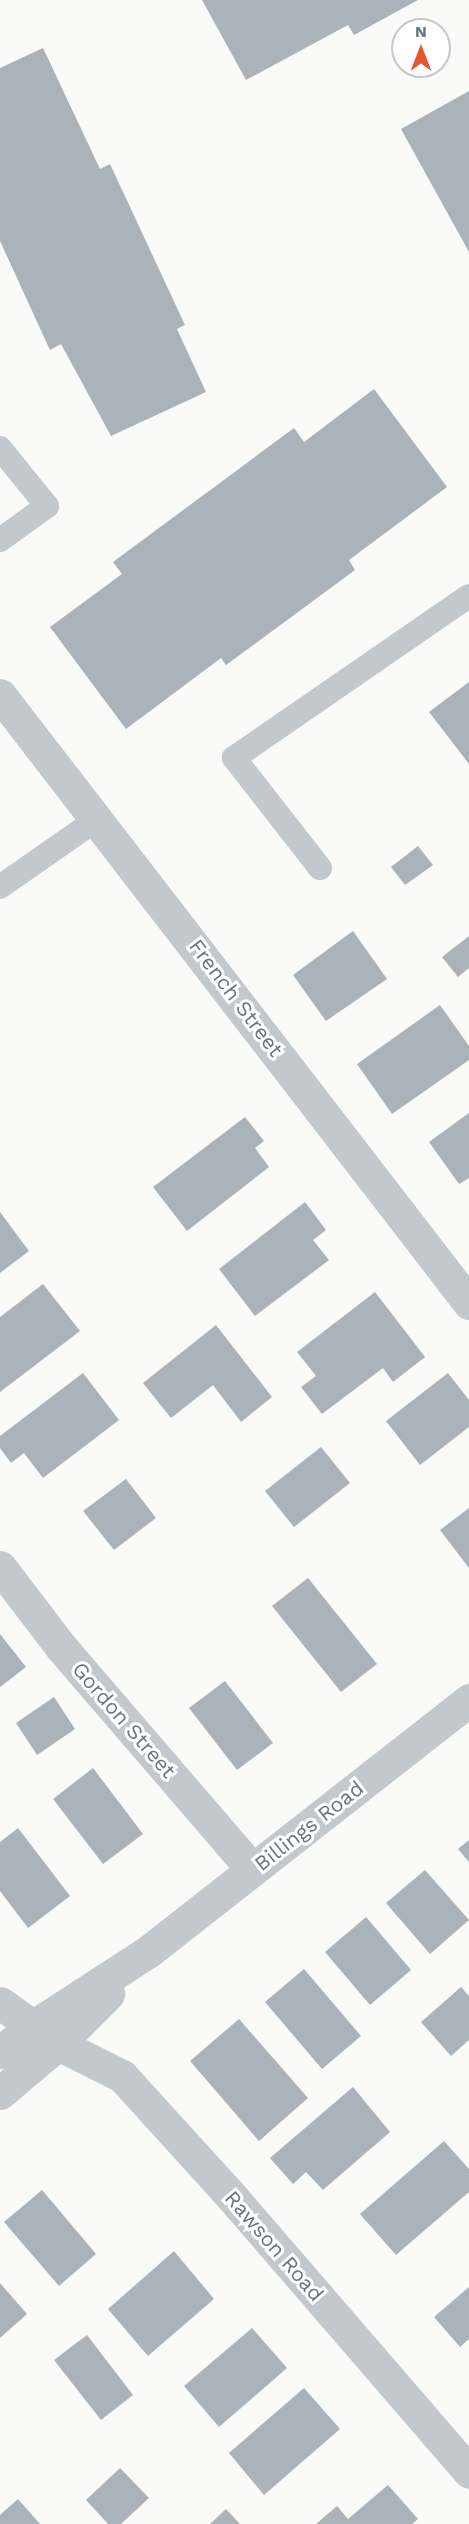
<!DOCTYPE html>
<style>
body{margin:0}
#map{position:relative;width:469px;height:2524px;overflow:hidden;background:#fafaf8;font-family:"Work Sans",sans-serif}
div>[style]{position:absolute}
.building>*{inset:0;background:#aab3b9}
.service>*{height:24px;margin:-12px;padding:0 12px;transform-origin:12px;border-radius:12px;background:#c3c8cc}
.minor>*{height:33px;margin:-16.5px;padding:0 16.5px;transform-origin:16.5px;border-radius:16.5px;background:#c3c8cc}
.tertiary>*{height:33px;margin:-16.5px;padding:0 16.5px;transform-origin:16.5px;border-radius:16.5px;background:#c3c8cc}
span{translate:-50% -50%;white-space:nowrap;text-align:center;line-height:1.15;-webkit-text-stroke:6px #fff;paint-order:stroke}
.street-label{font-size:21px;color:#657683}
.north{position:absolute;left:391px;top:18px;width:60px;height:60px;box-sizing:border-box;background:#fff;border:2px solid #c1c8cd;border-radius:50%;rotate:0deg;font-size:16px;font-weight:700;line-height:24px;text-align:center;color:#657683}
.north::after{content:'';display:block;margin:auto;width:21px;height:27px;background:#e4572e;clip-path:polygon(50% 0,100% 100%,50% 72%,0 100%)}
</style>
<div id="map">
<div class="building">
<div style="clip-path:polygon(202px 0,418px 0,354px 35px,348px 25px,246px 80px)"></div>
<div style="clip-path:polygon(43px 48px,100px 169px,110px 164px,185px 325px,177px 329px,206px 392px,111px 436px,61px 344px,50px 350px,0 241px,0 68px)"></div>
<div style="clip-path:polygon(469px 91px,469px 252px,401px 129px)"></div>
<div style="clip-path:polygon(374px 389px,447px 487px,349px 560px,355px 570px,226px 665px,221px 658px,126px 729px,50px 627px,122px 574px,113px 562px,294px 428px,304px 442px)"></div>
<div style="clip-path:polygon(469px 682px,469px 764px,429px 712px)"></div>
<div style="clip-path:polygon(418px 846px,433px 865px,405px 885px,391px 867px)"></div>
<div style="clip-path:polygon(353px 931px,387px 979px,326px 1021px,293px 975px)"></div>
<div style="clip-path:polygon(469px 936px,469px 968px,458px 977px,442px 957px)"></div>
<div style="clip-path:polygon(440px 1005px,469px 1046px,469px 1060px,392px 1114px,357px 1064px)"></div>
<div style="clip-path:polygon(469px 1113px,469px 1178px,459px 1184px,429px 1142px)"></div>
<div style="clip-path:polygon(245px 1117px,264px 1141px,255px 1148px,269px 1167px,187px 1231px,153px 1187px)"></div>
<div style="clip-path:polygon(305px 1202px,326px 1230px,313px 1240px,329px 1260px,255px 1316px,219px 1269px)"></div>
<div style="clip-path:polygon(0 1212px,29px 1251px,0 1273px)"></div>
<div style="clip-path:polygon(43px 1284px,80px 1331px,0 1392px,0 1317px)"></div>
<div style="clip-path:polygon(375px 1292px,425px 1357px,393px 1382px,383px 1368px,322px 1414px,301px 1387px,316px 1376px,297px 1352px)"></div>
<div style="clip-path:polygon(216px 1325px,272px 1397px,241px 1422px,213px 1385px,171px 1418px,143px 1383px)"></div>
<div style="clip-path:polygon(83px 1373px,119px 1420px,43px 1478px,24px 1453px,11px 1463px,0 1448px,0 1436px)"></div>
<div style="clip-path:polygon(448px 1373px,469px 1400px,469px 1427px,420px 1465px,386px 1421px)"></div>
<div style="clip-path:polygon(321px 1447px,350px 1483px,294px 1527px,265px 1491px)"></div>
<div style="clip-path:polygon(126px 1479px,156px 1518px,114px 1550px,83px 1511px)"></div>
<div style="clip-path:polygon(469px 1508px,469px 1568px,440px 1530px)"></div>
<div style="clip-path:polygon(308px 1578px,377px 1664px,341px 1692px,272px 1606px)"></div>
<div style="clip-path:polygon(0 1634px,26px 1667px,0 1687px)"></div>
<div style="clip-path:polygon(225px 1681px,273px 1743px,237px 1770px,189px 1708px)"></div>
<div style="clip-path:polygon(54px 1697px,75px 1729px,37px 1755px,16px 1723px)"></div>
<div style="clip-path:polygon(93px 1768px,143px 1834px,103px 1864px,53px 1799px)"></div>
<div style="clip-path:polygon(18px 1828px,70px 1896px,28px 1928px,0 1891px,0 1842px)"></div>
<div style="clip-path:polygon(469px 1840px,469px 1862px,458px 1849px)"></div>
<div style="clip-path:polygon(425px 1870px,469px 1920px,430px 1954px,386px 1903px)"></div>
<div style="clip-path:polygon(366px 1917px,411px 1970px,370px 2005px,325px 1952px)"></div>
<div style="clip-path:polygon(304px 1969px,361px 2036px,322px 2069px,265px 2002px)"></div>
<div style="clip-path:polygon(461px 1987px,469px 1996px,469px 2040px,451px 2056px,421px 2022px)"></div>
<div style="clip-path:polygon(239px 2019px,308px 2098px,259px 2141px,190px 2061px)"></div>
<div style="clip-path:polygon(353px 2087px,390px 2132px,323px 2190px,306px 2172px,293px 2184px,270px 2158px)"></div>
<div style="clip-path:polygon(444px 2141px,469px 2169px,469px 2192px,396px 2255px,360px 2214px)"></div>
<div style="clip-path:polygon(42px 2190px,96px 2254px,59px 2286px,4px 2222px)"></div>
<div style="clip-path:polygon(174px 2251px,214px 2299px,148px 2356px,108px 2309px)"></div>
<div style="clip-path:polygon(0 2283px,27px 2314px,0 2338px)"></div>
<div style="clip-path:polygon(469px 2287px,469px 2339px,460px 2347px,434px 2317px)"></div>
<div style="clip-path:polygon(252px 2328px,287px 2368px,219px 2427px,184px 2386px)"></div>
<div style="clip-path:polygon(87px 2335px,133px 2395px,101px 2420px,54px 2360px)"></div>
<div style="clip-path:polygon(304px 2388px,340px 2429px,264px 2495px,229px 2453px)"></div>
<div style="clip-path:polygon(120px 2468px,149px 2498px,121px 2524px,108px 2524px,86px 2500px)"></div>
<div style="clip-path:polygon(388px 2485px,418px 2519px,412px 2524px,316px 2524px,337px 2506px,348px 2519px)"></div>
<div style="clip-path:polygon(18px 2499px,40px 2524px,0 2524px,0 2515px)"></div>
<div style="clip-path:polygon(226px 2509px,240px 2524px,210px 2524px)"></div>
</div>
<div class="service">
<div style="left:0;top:448px;width:75px;rotate:51deg"></div>
<div style="left:47px;top:506px;width:58px;rotate:144.1deg"></div>
<div style="left:320px;top:868px;width:140px;rotate:-128deg"></div>
<div style="left:234px;top:758px;width:285px;rotate:-34.6deg"></div>
<div style="left:0;top:887px;width:118px;rotate:-35deg"></div>
</div>
<div class="minor">
<div style="left:0;top:695px;width:768px;rotate:52.35deg"></div>
<div style="left:0;top:1567px;width:101px;rotate:52.7deg"></div>
<div style="left:61px;top:1647px;width:294px;rotate:49.3deg"></div>
<div style="left:0;top:2003px;width:71px;rotate:35.3deg"></div>
<div style="left:58px;top:2044px;width:72px;rotate:26.6deg"></div>
<div style="left:122px;top:2076px;width:164px;rotate:47.7deg"></div>
<div style="left:232px;top:2197px;width:363px;rotate:49.2deg"></div>
</div>
<div class="tertiary">
<div style="left:0;top:2052px;width:41px;rotate:-38deg"></div>
<div style="left:32px;top:2027px;width:140px;rotate:-33deg"></div>
<div style="left:149px;top:1951px;width:407px;rotate:-38.1deg"></div>
<div style="left:0;top:2093px;width:76px;rotate:-40.2deg"></div>
<div style="left:58px;top:2044px;width:71px;rotate:-45deg"></div>
</div>
<div class="street-label">
<span style="left:236px;top:998px;rotate:53deg">French Street</span>
<span style="left:124px;top:1720px;rotate:49deg">Gordon Street</span>
<span style="left:309px;top:1826px;rotate:-38deg">Billings Road</span>
<span style="left:274px;top:2246px;rotate:49deg">Rawson Road</span>
</div>
<div class="north">N</div>
</div>
